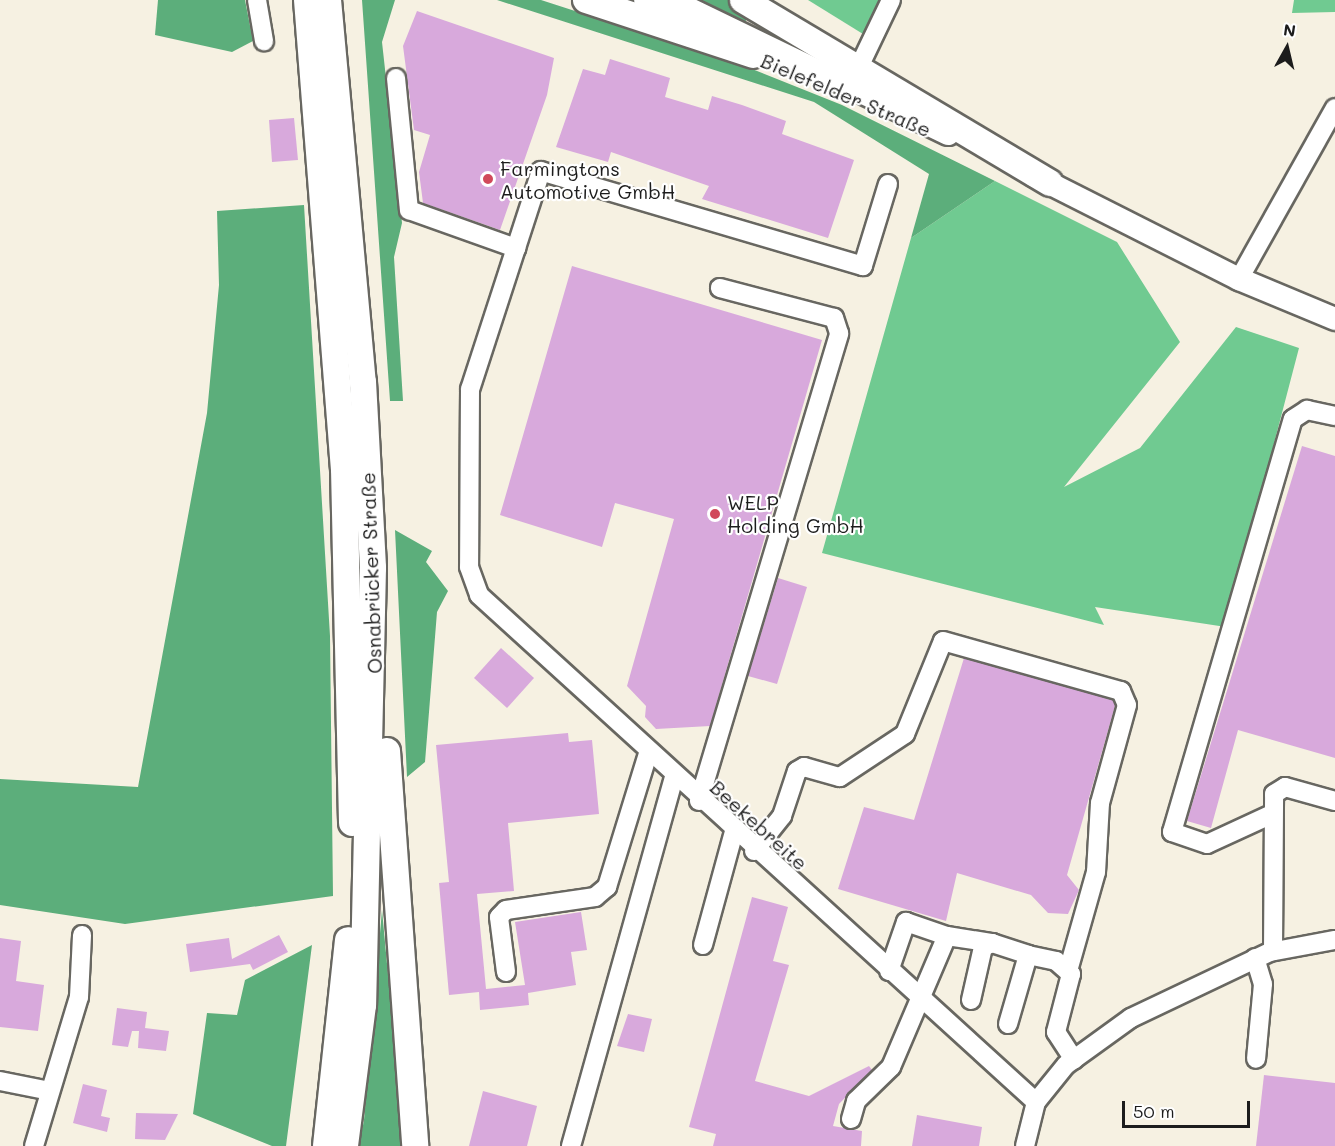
<!DOCTYPE html>
<meta charset="utf-8">
<style>
body{margin:0}
#map{position:relative;width:1335px;height:1146px;overflow:hidden;background:#f6f1e2;font-family:Mali,sans-serif}
div>[style]{position:absolute}
.green>*{inset:0;background:#70ca91}
.forest>*{inset:0;background:#5cae7b}
.building>*{inset:0;background:#d8a9dc}
.roads{filter:drop-shadow(2px 0 #686761) drop-shadow(-2px 0 #686761) drop-shadow(0 2px #686761) drop-shadow(0 -2px #686761)}
.minor>*{height:18px;margin:-9px;padding:0 9px;transform-origin:9px;border-radius:9px;background:#fff}
.major>*{height:22px;margin:-11px;padding:0 11px;transform-origin:11px;border-radius:11px;background:#fff}
.highway>*{height:26px;margin:-13px;padding:0 13px;transform-origin:13px;border-radius:13px;background:#fff}
.dots>*{width:16px;height:16px;translate:-50% -50%;box-sizing:border-box;border:3px solid #fff;border-radius:50%}
span{translate:-50% -50%;white-space:nowrap;text-align:center;line-height:1.15;-webkit-text-stroke:4.5px #fff;paint-order:stroke}
.street-label{font-size:20px;color:#1c1c1c}
.poi-label{font-size:20px;color:#1c1c1c}
.left{translate:0 -50%;text-align:left}
.north{position:absolute;left:1257px;top:18px;width:60px;height:60px;-webkit-text-stroke:4px #fff;paint-order:stroke;rotate:8deg;font-size:16px;font-weight:700;line-height:24px;text-align:center;color:#1c1c1c}
.north::after{content:'';display:block;margin:auto;width:21px;height:27px;background:#1c1c1c;clip-path:polygon(50% 0,100% 100%,50% 72%,0 100%)}
.scale{position:absolute;left:1122px;top:1101px;width:128px;height:27px;box-sizing:border-box;border:3px solid #1c1c1c;border-top:0;padding-left:8px;font-size:18px;line-height:21px;white-space:nowrap;color:#1c1c1c;-webkit-text-stroke:4px #fff;paint-order:stroke}
</style>
<div id="map">
<div class="green">
<div style="clip-path:polygon(808px 0,884px 0,863px 34px)"></div>
<div style="clip-path:polygon(1294px 0,1335px 0,1335px 12px,1292px 13px)"></div>
<div style="clip-path:polygon(995px 181px,1117px 242px,1180px 342px,1064px 487px,1140px 448px,1236px 327px,1299px 348px,1226px 627px,1095px 607px,1104px 625px,822px 553px,911px 238px)"></div>
</div>
<div class="forest">
<div style="clip-path:polygon(158px 0,245px 0,253px 41px,232px 52px,155px 35px)"></div>
<div style="clip-path:polygon(362px 0,395px 0,382px 42px,402px 223px,394px 257px,403px 401px,390px 401px)"></div>
<div style="clip-path:polygon(497px 0,541px 0,742px 65px,842px 105px,995px 181px,911px 238px,929px 174px,814px 102px)"></div>
<div style="clip-path:polygon(696px 0,728px 0,750px 13px,744px 24px)"></div>
<div style="clip-path:polygon(304px 205px,330px 636px,333px 896px,125px 924px,0 905px,0 779px,138px 787px,207px 413px,219px 285px,217px 211px)"></div>
<div style="clip-path:polygon(395px 530px,432px 551px,426px 562px,448px 591px,437px 612px,425px 762px,407px 777px)"></div>
<div style="clip-path:polygon(382px 910px,404px 1146px,359px 1146px,364px 1120px)"></div>
<div style="clip-path:polygon(312px 945px,286px 1146px,272px 1146px,193px 1114px,207px 1013px,237px 1015px,245px 980px)"></div>
</div>
<div class="building">
<div style="clip-path:polygon(417px 11px,554px 58px,547px 95px,500px 230px,423px 203px,419px 172px,430px 135px,414px 130px,403px 46px)"></div>
<div style="clip-path:polygon(610px 59px,670px 78px,665px 97px,708px 110px,712px 96px,742px 105px,786px 121px,782px 134px,854px 160px,828px 238px,702px 199px,709px 186px,611px 152px,608px 162px,556px 147px,583px 69px,605px 75px)"></div>
<div style="clip-path:polygon(294px 118px,298px 160px,272px 162px,269px 120px)"></div>
<div style="clip-path:polygon(572px 266px,822px 340px,710px 726px,656px 729px,645px 717px,646px 706px,627px 686px,674px 519px,615px 503px,602px 547px,500px 515px)"></div>
<div style="clip-path:polygon(1302px 446px,1335px 456px,1335px 758px,1238px 730px,1211px 828px,1187px 821px)"></div>
<div style="clip-path:polygon(778px 578px,807px 587px,777px 684px,748px 676px)"></div>
<div style="clip-path:polygon(501px 648px,534px 678px,507px 708px,474px 678px)"></div>
<div style="clip-path:polygon(964px 658px,1113px 700px,1115px 706px,1067px 875px,1079px 890px,1068px 914px,1048px 913px,1031px 895px,957px 873px,946px 921px,838px 889px,864px 807px,914px 820px)"></div>
<div style="clip-path:polygon(568px 733px,569px 742px,592px 740px,599px 814px,508px 823px,514px 891px,477px 894px,486px 989px,525px 985px,515px 922px,581px 912px,587px 950px,571px 952px,576px 985px,528px 993px,529px 1005px,480px 1010px,479px 992px,449px 995px,439px 883px,449px 882px,436px 745px)"></div>
<div style="clip-path:polygon(752px 897px,788px 907px,773px 961px,789px 965px,755px 1081px,809px 1096px,869px 1066px,872px 1070px,839px 1104px,833px 1126px,862px 1131px,861px 1146px,713px 1146px,716px 1134px,689px 1127px)"></div>
<div style="clip-path:polygon(279px 935px,288px 952px,253px 970px,250px 964px,190px 972px,186px 944px,229px 938px,232px 959px)"></div>
<div style="clip-path:polygon(0 938px,21px 941px,16px 981px,44px 985px,38px 1031px,0 1027px)"></div>
<div style="clip-path:polygon(117px 1008px,147px 1012px,145px 1028px,169px 1031px,166px 1051px,138px 1048px,139px 1031px,132px 1031px,128px 1047px,112px 1045px)"></div>
<div style="clip-path:polygon(628px 1014px,652px 1019px,644px 1052px,617px 1046px)"></div>
<div style="clip-path:polygon(1264px 1075px,1335px 1083px,1335px 1146px,1256px 1146px)"></div>
<div style="clip-path:polygon(83px 1084px,107px 1090px,101px 1116px,110px 1118px,107px 1132px,73px 1123px)"></div>
<div style="clip-path:polygon(483px 1091px,537px 1106px,527px 1146px,469px 1146px)"></div>
<div style="clip-path:polygon(136px 1113px,178px 1114px,165px 1140px,135px 1139px)"></div>
<div style="clip-path:polygon(917px 1115px,982px 1127px,979px 1146px,912px 1146px)"></div>
</div>
<div class="roads">
<div class="minor">
<div style="left:257px;top:0;width:42px;rotate:80.3deg"></div>
<div style="left:858px;top:69px;width:76px;rotate:-64.4deg"></div>
<div style="left:396px;top:78px;width:133px;rotate:84.4deg"></div>
<div style="left:409px;top:210px;width:114px;rotate:19.6deg"></div>
<div style="left:888px;top:184px;width:86px;rotate:107deg"></div>
<div style="left:863px;top:266px;width:336px;rotate:-163.6deg"></div>
<div style="left:541px;top:171px;width:229px;rotate:108deg"></div>
<div style="left:470px;top:389px;width:178px;rotate:90.3deg"></div>
<div style="left:469px;top:567px;width:30px;rotate:70deg"></div>
<div style="left:479px;top:595px;width:753px;rotate:42.31deg"></div>
<div style="left:1239px;top:279px;width:196px;rotate:-60.7deg"></div>
<div style="left:699px;top:801px;width:488px;rotate:-73.3deg"></div>
<div style="left:839px;top:333px;width:16px;rotate:-108deg"></div>
<div style="left:834px;top:318px;width:118px;rotate:-165.3deg"></div>
<div style="left:1270px;top:815px;width:69px;rotate:155.3deg"></div>
<div style="left:1207px;top:844px;width:37px;rotate:-161deg"></div>
<div style="left:1172px;top:832px;width:430px;rotate:-73.7deg"></div>
<div style="left:1293px;top:419px;width:17px;rotate:-33deg"></div>
<div style="left:1307px;top:410px;width:29px;rotate:12deg"></div>
<div style="left:754px;top:851px;width:45px;rotate:-51.3deg"></div>
<div style="left:782px;top:816px;width:47px;rotate:-71.6deg"></div>
<div style="left:797px;top:771px;width:8px;rotate:-30deg"></div>
<div style="left:804px;top:767px;width:37px;rotate:16deg"></div>
<div style="left:840px;top:777px;width:78px;rotate:-33.5deg"></div>
<div style="left:905px;top:734px;width:100px;rotate:-67.8deg"></div>
<div style="left:943px;top:641px;width:185px;rotate:15.7deg"></div>
<div style="left:1121px;top:691px;width:15px;rotate:67deg"></div>
<div style="left:1127px;top:705px;width:102px;rotate:105.4deg"></div>
<div style="left:1100px;top:803px;width:69px;rotate:93.3deg"></div>
<div style="left:1096px;top:872px;width:103px;rotate:105.8deg"></div>
<div style="left:703px;top:945px;width:117px;rotate:-74.7deg"></div>
<div style="left:1273px;top:951px;width:157px;rotate:-89.6deg"></div>
<div style="left:1274px;top:794px;width:13px;rotate:-32deg"></div>
<div style="left:1285px;top:787px;width:52px;rotate:15.6deg"></div>
<div style="left:1255px;top:958px;width:27px;rotate:73deg"></div>
<div style="left:1263px;top:984px;width:75px;rotate:95.3deg"></div>
<div style="left:889px;top:971px;width:52px;rotate:-70.9deg"></div>
<div style="left:906px;top:922px;width:43px;rotate:18.9deg"></div>
<div style="left:506px;top:972px;width:55px;rotate:-97.3deg"></div>
<div style="left:499px;top:917px;width:10px;rotate:-45deg"></div>
<div style="left:506px;top:910px;width:90px;rotate:-8.3deg"></div>
<div style="left:595px;top:897px;width:16px;rotate:-40deg"></div>
<div style="left:607px;top:887px;width:139px;rotate:-72.9deg"></div>
<div style="left:971px;top:1000px;width:54px;rotate:-77.2deg"></div>
<div style="left:983px;top:947px;width:10px;rotate:-24deg"></div>
<div style="left:992px;top:943px;width:38px;rotate:18deg"></div>
<div style="left:1008px;top:1024px;width:72px;rotate:-73.8deg"></div>
<div style="left:1028px;top:955px;width:29px;rotate:12deg"></div>
<div style="left:1056px;top:961px;width:20px;rotate:41deg"></div>
<div style="left:1071px;top:974px;width:60px;rotate:104.5deg"></div>
<div style="left:1056px;top:1032px;width:33px;rotate:57deg"></div>
<div style="left:0;top:1081px;width:51px;rotate:11.3deg"></div>
<div style="left:851px;top:1119px;width:19px;rotate:-74deg"></div>
<div style="left:856px;top:1101px;width:49px;rotate:-44.2deg"></div>
<div style="left:891px;top:1067px;width:142px;rotate:-66.9deg"></div>
<div style="left:947px;top:936px;width:46px;rotate:8.8deg"></div>
<div style="left:34px;top:1146px;width:156px;rotate:-73.2deg"></div>
<div style="left:79px;top:997px;width:62px;rotate:-87.2deg"></div>
<div style="left:571px;top:1146px;width:382px;rotate:-74.4deg"></div>
<div style="left:1025px;top:1146px;width:45px;rotate:-76deg"></div>
<div style="left:1036px;top:1102px;width:48px;rotate:-51deg"></div>
<div style="left:1066px;top:1065px;width:80px;rotate:-35.9deg"></div>
<div style="left:1131px;top:1018px;width:154px;rotate:-25.4deg"></div>
<div style="left:1270px;top:952px;width:66px;rotate:-10.5deg"></div>
</div>
<div class="major">
<div style="left:645px;top:0;width:44px;rotate:27.1deg"></div>
<div style="left:671px;top:0;width:308px;rotate:25.8deg"></div>
<div style="left:1035px;top:176px;width:229px;rotate:26.8deg"></div>
<div style="left:1239px;top:279px;width:104px;rotate:22.6deg"></div>
</div>
<div class="highway">
<div style="left:307px;top:0;width:470px;rotate:85.5deg"></div>
<div style="left:344px;top:469px;width:354px;rotate:88.7deg"></div>
<div style="left:328px;top:0;width:384px;rotate:84.8deg"></div>
<div style="left:363px;top:382px;width:186px;rotate:86.9deg"></div>
<div style="left:373px;top:568px;width:437px;rotate:91.3deg"></div>
<div style="left:363px;top:1005px;width:142px;rotate:97.3deg"></div>
<div style="left:586px;top:0;width:176px;rotate:18.2deg"></div>
<div style="left:743px;top:0;width:357px;rotate:30.8deg"></div>
<div style="left:387px;top:751px;width:396px;rotate:85.9deg"></div>
<div style="left:326px;top:1146px;width:207px;rotate:-83.9deg"></div>
</div>
</div>
<div class="dots">
<div style="left:488px;top:179px;background:#d1495b"></div>
<div style="left:715px;top:514px;background:#d1495b"></div>
</div>
<div class="street-label">
<span style="left:846px;top:95px;rotate:23deg">Bielefelder Straße</span>
<span style="left:371px;top:573px;rotate:-92deg">Osnabrücker Straße</span>
<span style="left:759px;top:825px;rotate:42deg">Beekebreite</span>
</div>
<div class="poi-label">
<span class="left" style="left:500px;top:180px">Farmingtons<br>Automotive GmbH</span>
<span class="left" style="left:727px;top:514px">WELP<br>Holding GmbH</span>
</div>
<div class="north">N</div>
<div class="scale">50 m</div>
</div>
